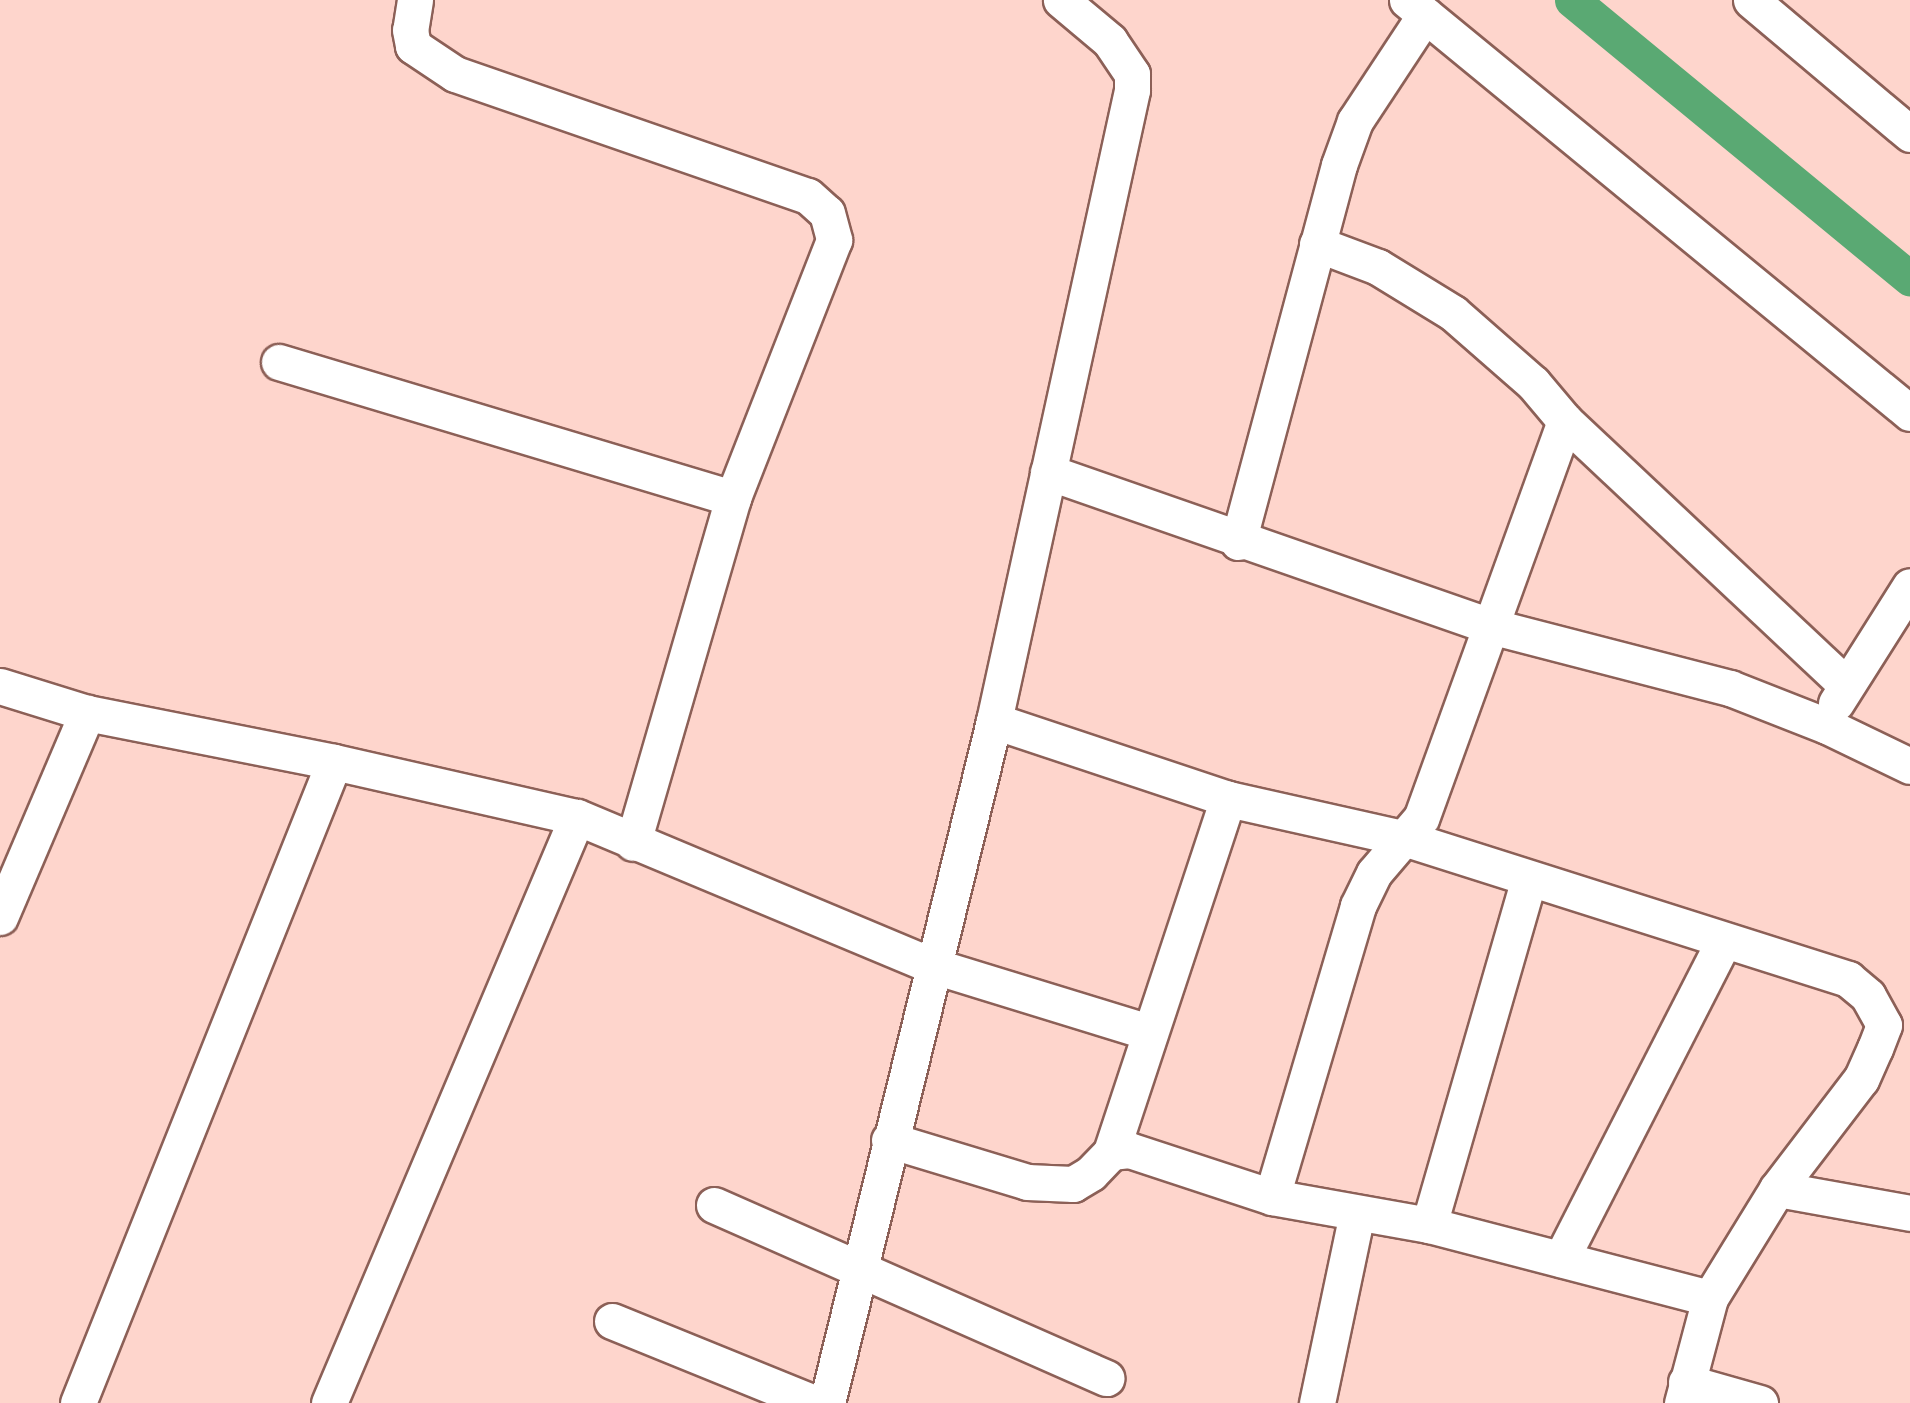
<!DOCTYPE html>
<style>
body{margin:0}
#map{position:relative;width:1910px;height:1403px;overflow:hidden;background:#fed5cc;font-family:"Public Sans",sans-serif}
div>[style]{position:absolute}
.canal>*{height:35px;margin:-17.5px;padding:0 17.5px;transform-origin:17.5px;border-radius:17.5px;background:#5aa973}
.roads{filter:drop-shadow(2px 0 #8c6057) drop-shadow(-2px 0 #8c6057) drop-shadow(0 2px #8c6057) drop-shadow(0 -2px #8c6057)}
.street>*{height:35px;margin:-17.5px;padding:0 17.5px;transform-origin:17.5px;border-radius:17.5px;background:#fff}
span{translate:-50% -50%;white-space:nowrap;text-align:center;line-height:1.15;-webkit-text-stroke:5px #fde8e3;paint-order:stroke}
</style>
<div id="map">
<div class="canal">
<div style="left:1572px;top:0;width:438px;rotate:39.5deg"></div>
</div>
<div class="roads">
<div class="street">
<div style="left:415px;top:0;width:30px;rotate:99deg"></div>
<div style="left:410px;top:30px;width:16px;rotate:79deg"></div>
<div style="left:413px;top:46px;width:50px;rotate:33.7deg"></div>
<div style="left:455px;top:74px;width:373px;rotate:19.1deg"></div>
<div style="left:808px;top:196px;width:25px;rotate:42deg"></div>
<div style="left:827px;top:213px;width:28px;rotate:75deg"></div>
<div style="left:834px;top:240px;width:277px;rotate:111.4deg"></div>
<div style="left:733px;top:498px;width:359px;rotate:106.2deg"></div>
<div style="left:1407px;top:0;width:651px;rotate:39.39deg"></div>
<div style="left:1751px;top:0;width:208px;rotate:40.1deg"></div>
<div style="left:1317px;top:244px;width:65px;rotate:20.7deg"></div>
<div style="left:1378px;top:267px;width:88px;rotate:31.5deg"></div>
<div style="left:1453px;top:313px;width:106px;rotate:41.2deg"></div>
<div style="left:1533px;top:383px;width:50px;rotate:49.9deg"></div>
<div style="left:1565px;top:421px;width:384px;rotate:43.2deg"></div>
<div style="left:279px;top:362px;width:474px;rotate:16.7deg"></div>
<div style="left:1565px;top:421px;width:422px;rotate:109.9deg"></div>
<div style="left:1421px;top:818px;width:72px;rotate:130.5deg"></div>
<div style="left:1374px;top:873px;width:37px;rotate:116deg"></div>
<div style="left:1358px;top:906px;width:303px;rotate:106.5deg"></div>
<div style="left:1272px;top:1197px;width:159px;rotate:10.1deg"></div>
<div style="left:1429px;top:1225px;width:290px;rotate:14.6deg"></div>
<div style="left:1048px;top:472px;width:472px;rotate:19.2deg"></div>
<div style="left:1494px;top:627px;width:244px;rotate:14.5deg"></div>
<div style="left:1730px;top:688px;width:104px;rotate:21.4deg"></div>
<div style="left:1827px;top:726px;width:92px;rotate:25.7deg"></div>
<div style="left:1238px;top:542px;width:390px;rotate:-75deg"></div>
<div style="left:1339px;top:165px;width:47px;rotate:-70deg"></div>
<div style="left:1355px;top:121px;width:127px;rotate:-56.6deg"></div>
<div style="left:0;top:686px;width:91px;rotate:17.2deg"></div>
<div style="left:87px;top:713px;width:252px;rotate:11.2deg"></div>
<div style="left:334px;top:762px;width:249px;rotate:12.8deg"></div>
<div style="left:577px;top:817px;width:387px;rotate:22.7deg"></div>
<div style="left:934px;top:966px;width:225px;rotate:17.1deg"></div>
<div style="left:1836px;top:703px;width:138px;rotate:-57.7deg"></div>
<div style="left:994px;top:721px;width:247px;rotate:18.4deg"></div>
<div style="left:1228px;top:799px;width:183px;rotate:12.6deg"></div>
<div style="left:1407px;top:839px;width:463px;rotate:17.6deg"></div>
<div style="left:1848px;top:979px;width:26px;rotate:40deg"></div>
<div style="left:1868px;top:996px;width:33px;rotate:61deg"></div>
<div style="left:1884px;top:1025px;width:25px;rotate:111deg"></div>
<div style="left:1875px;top:1048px;width:34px;rotate:114deg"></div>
<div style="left:1861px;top:1079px;width:138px;rotate:127.4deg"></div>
<div style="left:1777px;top:1189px;width:128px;rotate:121.6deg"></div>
<div style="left:1710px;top:1298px;width:109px;rotate:104.9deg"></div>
<div style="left:0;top:917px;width:222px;rotate:-66.9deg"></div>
<div style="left:889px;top:1140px;width:144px;rotate:16.9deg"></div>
<div style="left:1027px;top:1182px;width:46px;rotate:2.5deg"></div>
<div style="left:1073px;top:1184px;width:21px;rotate:-31deg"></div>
<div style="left:1091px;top:1173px;width:29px;rotate:-46deg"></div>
<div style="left:1111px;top:1152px;width:18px;rotate:-6deg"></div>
<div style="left:1129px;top:1150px;width:151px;rotate:18.2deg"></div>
<div style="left:1111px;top:1152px;width:372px;rotate:-71.7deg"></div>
<div style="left:1777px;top:1189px;width:135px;rotate:10.2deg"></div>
<div style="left:714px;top:1205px;width:429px;rotate:23.8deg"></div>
<div style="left:1429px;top:1225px;width:358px;rotate:-73.9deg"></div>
<div style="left:1561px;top:1259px;width:356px;rotate:-62.9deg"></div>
<div style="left:612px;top:1321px;width:218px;rotate:22.1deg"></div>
<div style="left:1686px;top:1382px;width:77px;rotate:15.8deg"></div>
<div style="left:78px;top:1403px;width:690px;rotate:-68.23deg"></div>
<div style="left:329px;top:1403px;width:636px;rotate:-67.06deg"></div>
<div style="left:827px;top:1403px;width:702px;rotate:-76.24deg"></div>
<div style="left:994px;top:721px;width:646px;rotate:-77.66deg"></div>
<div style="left:1132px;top:90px;width:16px;rotate:-90deg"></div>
<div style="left:1132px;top:74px;width:40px;rotate:-124deg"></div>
<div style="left:1110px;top:41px;width:64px;rotate:-140.1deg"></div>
<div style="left:1317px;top:1403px;width:193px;rotate:-78.1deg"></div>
</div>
</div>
</div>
